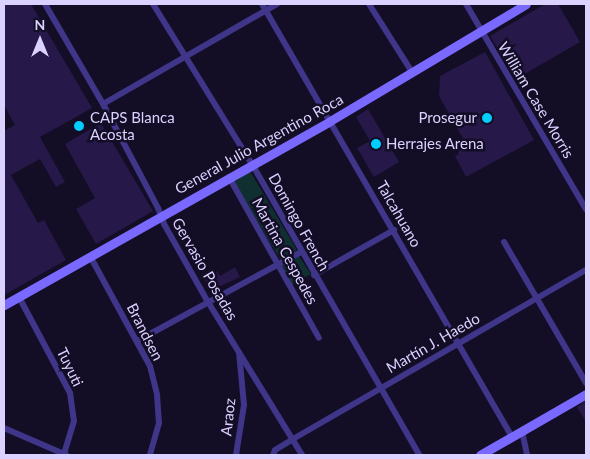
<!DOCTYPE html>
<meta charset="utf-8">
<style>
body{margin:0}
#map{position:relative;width:590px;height:459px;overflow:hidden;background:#140d26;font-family:Lato,sans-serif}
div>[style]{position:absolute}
.green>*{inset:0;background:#102f31}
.building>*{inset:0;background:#261849}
.street>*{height:6px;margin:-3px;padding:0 3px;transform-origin:3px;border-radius:3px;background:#3f3589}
.secondary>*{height:9px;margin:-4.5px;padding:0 4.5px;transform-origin:4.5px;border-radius:4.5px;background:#7a69ff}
.dots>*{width:14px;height:14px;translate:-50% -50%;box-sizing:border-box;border:2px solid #140d26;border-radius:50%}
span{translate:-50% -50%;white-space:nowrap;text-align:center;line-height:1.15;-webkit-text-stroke:5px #140d26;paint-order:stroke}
.street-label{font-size:15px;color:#dbd2ff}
.poi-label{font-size:15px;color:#dbd2ff}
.left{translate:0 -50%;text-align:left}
.right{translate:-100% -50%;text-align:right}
.frame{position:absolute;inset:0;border:5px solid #dbd2ff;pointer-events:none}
.north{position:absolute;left:15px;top:15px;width:50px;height:50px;-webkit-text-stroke:4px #140d26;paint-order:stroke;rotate:0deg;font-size:14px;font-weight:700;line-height:20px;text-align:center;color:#dbd2ff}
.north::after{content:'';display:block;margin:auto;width:18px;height:22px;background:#dbd2ff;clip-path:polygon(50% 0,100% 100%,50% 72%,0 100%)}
</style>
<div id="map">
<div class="green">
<div style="clip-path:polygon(250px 171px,297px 250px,281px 261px,234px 182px)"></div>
<div style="clip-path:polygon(299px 256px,311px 274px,292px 285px,282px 265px)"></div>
</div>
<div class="building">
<div style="clip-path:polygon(5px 4px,31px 4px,92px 108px,40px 137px,65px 182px,56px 187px,40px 159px,11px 175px,38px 223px,44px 220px,66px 260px,4px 295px,4px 131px,15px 125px,4px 105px)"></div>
<div style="clip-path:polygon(545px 4px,558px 4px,580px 42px,516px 79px,490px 36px)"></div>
<div style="clip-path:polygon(485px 52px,534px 140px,466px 177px,455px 156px,459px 154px,456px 147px,465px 142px,439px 96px,440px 76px)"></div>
<div style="clip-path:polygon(368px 109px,399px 162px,374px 177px,357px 148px,370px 141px,356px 117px)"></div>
<div style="clip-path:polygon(101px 123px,153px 211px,96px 244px,76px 209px,95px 198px,65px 144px)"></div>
<div style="clip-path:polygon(235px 267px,240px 277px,210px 291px,204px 278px,217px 271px,220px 276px)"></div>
<div style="clip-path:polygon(586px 401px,586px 422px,577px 407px)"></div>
</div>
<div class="street">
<div style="left:45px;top:4px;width:116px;rotate:59.9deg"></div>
<div style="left:103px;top:104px;width:118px;rotate:62.1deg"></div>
<div style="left:158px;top:208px;width:17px;rotate:69deg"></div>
<div style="left:164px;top:224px;width:90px;rotate:60.6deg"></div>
<div style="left:208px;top:302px;width:180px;rotate:58.4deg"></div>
<div style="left:153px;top:4px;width:188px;rotate:58.3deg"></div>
<div style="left:252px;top:164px;width:336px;rotate:60.1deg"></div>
<div style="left:262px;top:4px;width:500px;rotate:60deg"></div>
<div style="left:369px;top:4px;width:80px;rotate:57.7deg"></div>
<div style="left:466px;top:4px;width:238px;rotate:59.7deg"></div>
<div style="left:103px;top:104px;width:201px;rotate:-29.9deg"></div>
<div style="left:229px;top:177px;width:184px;rotate:60.8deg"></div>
<div style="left:504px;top:242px;width:163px;rotate:59.8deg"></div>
<div style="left:90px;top:256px;width:125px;rotate:61.4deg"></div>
<div style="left:150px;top:366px;width:30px;rotate:76deg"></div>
<div style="left:157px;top:395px;width:28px;rotate:86deg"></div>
<div style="left:159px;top:423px;width:33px;rotate:106deg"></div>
<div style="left:314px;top:275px;width:92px;rotate:-29.4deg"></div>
<div style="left:19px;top:297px;width:109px;rotate:62deg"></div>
<div style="left:70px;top:393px;width:28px;rotate:82deg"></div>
<div style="left:74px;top:421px;width:34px;rotate:107deg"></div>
<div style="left:137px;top:341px;width:187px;rotate:-28.5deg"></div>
<div style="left:4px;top:428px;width:68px;rotate:23.5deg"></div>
<div style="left:522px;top:431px;width:25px;rotate:78deg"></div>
<div style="left:236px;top:455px;width:51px;rotate:-80.9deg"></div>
<div style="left:244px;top:405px;width:53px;rotate:-95.4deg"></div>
<div style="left:273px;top:455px;width:5px;rotate:-68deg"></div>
<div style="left:275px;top:450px;width:21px;rotate:-31deg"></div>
<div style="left:293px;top:439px;width:338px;rotate:-30deg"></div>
</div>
<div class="secondary">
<div style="left:4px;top:305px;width:374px;rotate:-29.4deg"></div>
<div style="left:330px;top:121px;width:228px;rotate:-30.8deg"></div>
<div style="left:480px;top:455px;width:122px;rotate:-29.9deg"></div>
</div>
<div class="dots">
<div style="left:487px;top:118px;background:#00cefd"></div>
<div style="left:79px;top:126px;background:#00cefd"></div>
<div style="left:376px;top:144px;background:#00cefd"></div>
</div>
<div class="street-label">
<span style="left:536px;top:100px;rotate:59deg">William Case Morris</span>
<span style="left:259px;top:144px;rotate:-29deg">General Julio Argentino Roca</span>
<span style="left:399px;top:214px;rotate:60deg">Talcahuano</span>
<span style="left:299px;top:222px;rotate:61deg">Domingo French</span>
<span style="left:285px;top:251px;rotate:61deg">Martina Cespedes</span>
<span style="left:205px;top:269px;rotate:60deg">Gervasio Posadas</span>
<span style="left:145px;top:332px;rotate:63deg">Brandsen</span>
<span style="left:433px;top:343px;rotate:-30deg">Martín J. Haedo</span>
<span style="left:70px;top:367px;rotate:64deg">Tuyuti</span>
<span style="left:228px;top:417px;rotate:-84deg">Araoz</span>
</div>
<div class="poi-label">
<span class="left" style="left:90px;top:126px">CAPS Blanca<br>Acosta</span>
<span class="right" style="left:477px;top:118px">Prosegur</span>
<span class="left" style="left:386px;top:144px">Herrajes Arena</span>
</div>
<div class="frame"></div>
<div class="north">N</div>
</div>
